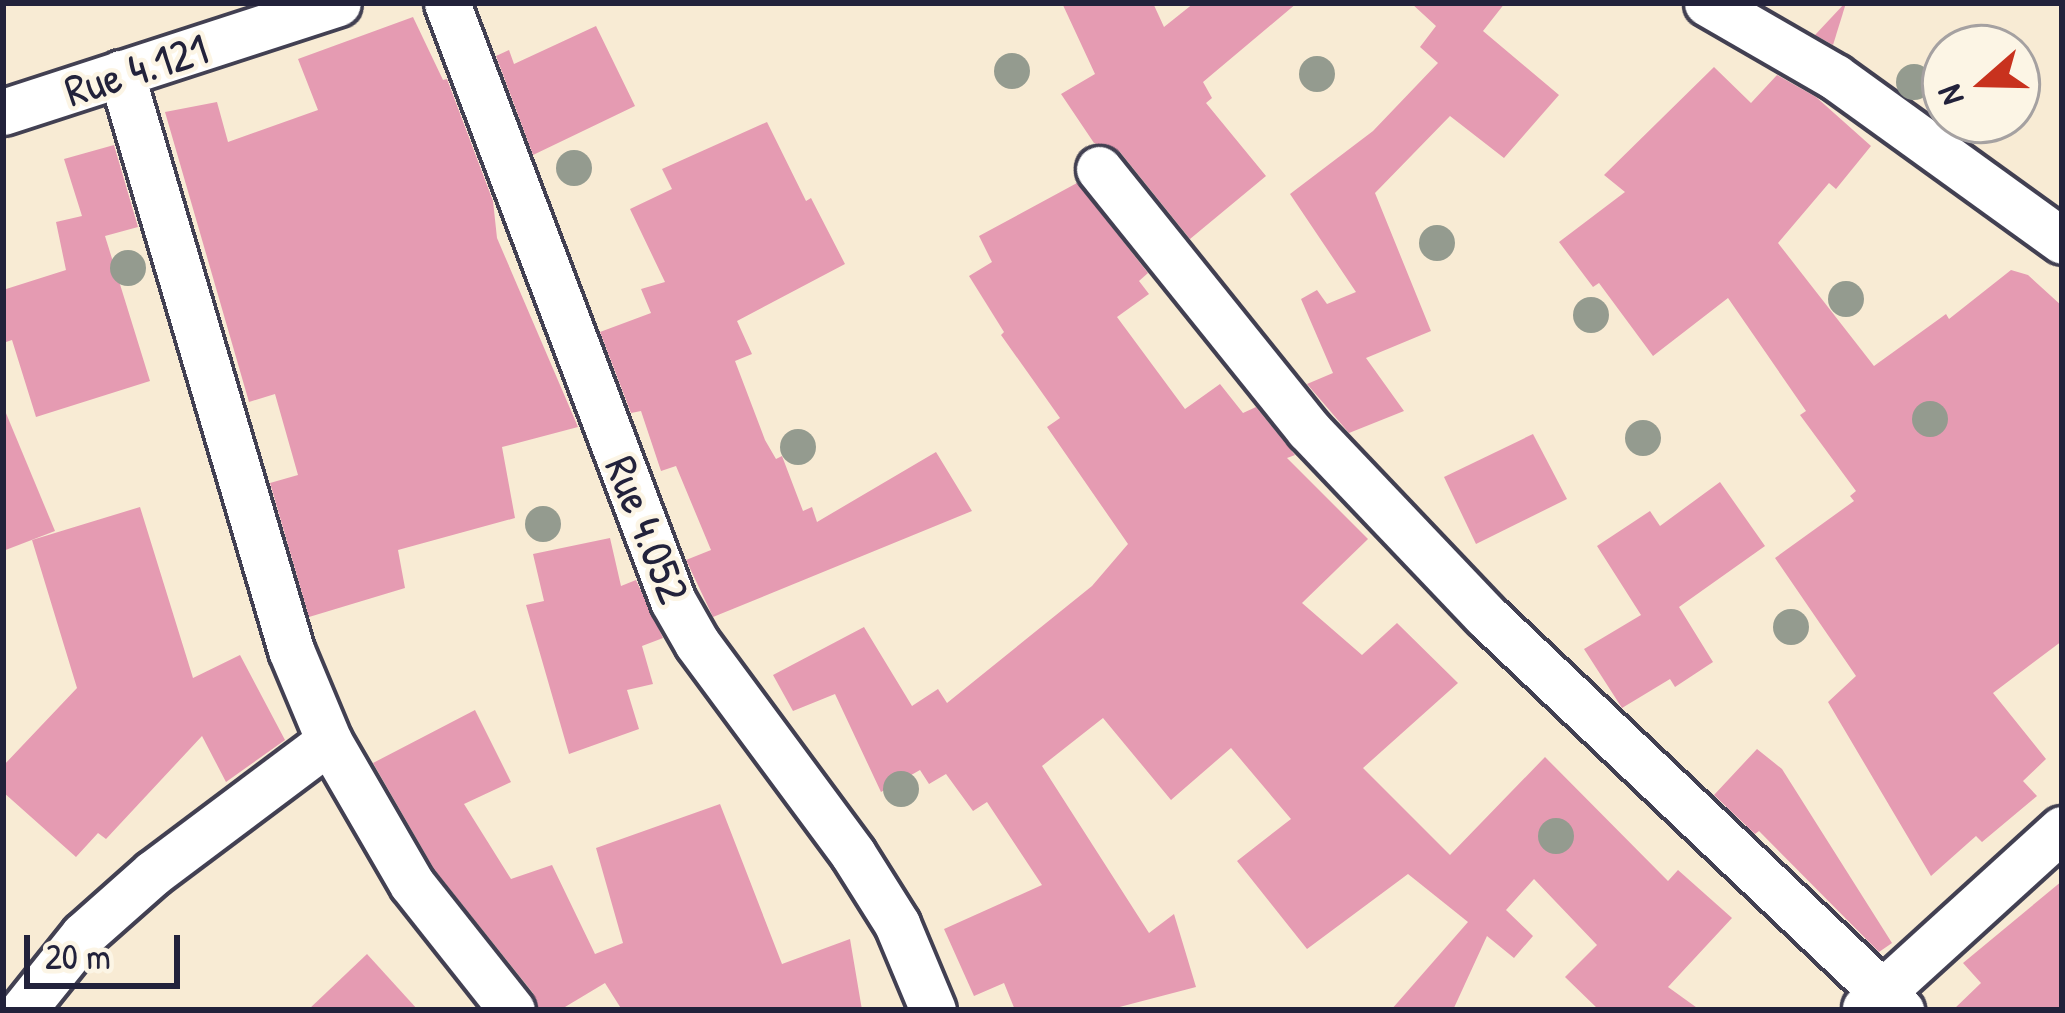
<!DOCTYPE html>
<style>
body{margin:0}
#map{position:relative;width:2065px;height:1013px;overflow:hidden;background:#f8ebd4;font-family:"Patrick Hand",sans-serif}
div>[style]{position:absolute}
.building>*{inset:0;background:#e59bb2}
.roads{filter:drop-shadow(3px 0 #424052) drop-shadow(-3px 0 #424052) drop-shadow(0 3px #424052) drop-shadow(0 -3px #424052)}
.street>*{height:45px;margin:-22.5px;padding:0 22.5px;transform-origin:22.5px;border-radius:22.5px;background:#fff}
.trees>*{width:36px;height:36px;margin:-18px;border-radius:50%;background:#949b8f}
span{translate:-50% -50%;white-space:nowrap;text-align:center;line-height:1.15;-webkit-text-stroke:9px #fcf5e5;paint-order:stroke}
.street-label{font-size:45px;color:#22223b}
.frame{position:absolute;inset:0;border:6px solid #22223b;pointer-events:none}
.north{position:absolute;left:1921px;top:24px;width:120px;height:120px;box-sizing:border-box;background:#fcf5e5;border:3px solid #a5a1a1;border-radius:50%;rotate:250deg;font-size:33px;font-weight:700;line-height:48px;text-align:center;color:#22223b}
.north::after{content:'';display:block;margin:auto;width:42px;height:54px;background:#c8321e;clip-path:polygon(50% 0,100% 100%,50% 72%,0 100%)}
.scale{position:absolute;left:24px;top:935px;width:156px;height:54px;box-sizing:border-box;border:6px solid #22223b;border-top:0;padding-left:15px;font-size:36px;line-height:42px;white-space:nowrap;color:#22223b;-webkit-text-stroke:9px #fcf5e5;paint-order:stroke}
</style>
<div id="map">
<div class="building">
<div style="clip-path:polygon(1062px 3px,1153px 3px,1164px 27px,1194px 3px,1297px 3px,1203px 82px,1212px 98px,1206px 103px,1266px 176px,1190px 239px,1120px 152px,1094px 143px,1061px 94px,1095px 74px)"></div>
<div style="clip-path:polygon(1411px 3px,1505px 3px,1483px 31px,1559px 95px,1504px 158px,1450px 116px,1375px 193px,1431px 331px,1366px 358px,1404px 411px,1349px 433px,1307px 384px,1333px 373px,1301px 299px,1317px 290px,1327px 304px,1356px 292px,1290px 194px,1373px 131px,1438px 63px,1420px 47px,1436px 26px)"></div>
<div style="clip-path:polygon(1845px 3px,1846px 3px,1833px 45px,1815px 35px)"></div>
<div style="clip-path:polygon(413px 17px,443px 80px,447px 79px,493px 201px,497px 238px,578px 427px,502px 447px,515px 518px,398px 550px,405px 588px,309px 617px,270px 483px,298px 475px,275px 394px,249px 402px,165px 112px,217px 102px,228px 142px,318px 110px,298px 59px)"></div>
<div style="clip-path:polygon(596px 26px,635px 106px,533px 155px,496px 56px,509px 50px,514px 64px)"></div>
<div style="clip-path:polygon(1714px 67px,1751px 103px,1777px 75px,1816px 97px,1871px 146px,1836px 189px,1829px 183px,1778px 243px,1874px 366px,1946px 314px,1949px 319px,2011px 270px,2028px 275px,2062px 306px,2062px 641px,1993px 693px,2046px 759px,2023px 781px,2037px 796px,1982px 842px,1976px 836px,1931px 876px,1828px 702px,1856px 676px,1775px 558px,1854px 501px,1850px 496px,1856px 491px,1800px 415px,1806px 411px,1728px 298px,1653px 356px,1599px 283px,1593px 287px,1559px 242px,1625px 192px,1604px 175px)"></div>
<div style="clip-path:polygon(767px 122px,806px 201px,811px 198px,845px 264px,737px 321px,752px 354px,735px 361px,765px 440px,776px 459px,782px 456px,803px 511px,812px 507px,817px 522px,936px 452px,972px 511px,713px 617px,686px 560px,711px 550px,676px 466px,661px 471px,641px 411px,631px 413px,600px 332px,651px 313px,641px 289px,665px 282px,630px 209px,672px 189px,662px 169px)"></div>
<div style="clip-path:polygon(114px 145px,138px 227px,105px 236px,150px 381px,36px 417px,12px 340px,3px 343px,3px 290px,66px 270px,56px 222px,82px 216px,64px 159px)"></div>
<div style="clip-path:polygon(1077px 183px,1148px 273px,1139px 281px,1149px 294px,1117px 317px,1185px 409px,1220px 384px,1243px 413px,1256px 407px,1295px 455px,1287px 458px,1368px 539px,1302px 603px,1362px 655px,1397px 623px,1458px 683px,1363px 768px,1450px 855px,1545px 757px,1668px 881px,1678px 870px,1732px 918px,1668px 987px,1700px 1010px,1599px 1010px,1565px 977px,1597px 945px,1534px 879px,1506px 910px,1533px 936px,1514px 958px,1487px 936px,1453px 1010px,1391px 1010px,1468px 922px,1408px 874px,1307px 949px,1237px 861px,1291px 819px,1231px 748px,1171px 800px,1103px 718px,1042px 766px,1149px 933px,1174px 914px,1196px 987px,1108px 1010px,1015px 1010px,1004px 983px,974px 996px,944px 929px,1042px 885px,987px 802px,973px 811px,946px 774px,929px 784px,920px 770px,881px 792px,835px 694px,793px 711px,773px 675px,864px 627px,912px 706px,938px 689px,947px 703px,1092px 586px,1128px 544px,1047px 427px,1060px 418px,1001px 335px,1004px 332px,969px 276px,992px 262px,979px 236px)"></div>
<div style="clip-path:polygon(3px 406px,55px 531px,3px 551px)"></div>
<div style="clip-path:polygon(1533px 434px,1567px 499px,1476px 544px,1444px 477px)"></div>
<div style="clip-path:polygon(1720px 482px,1765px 546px,1679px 607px,1713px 662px,1675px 687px,1670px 679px,1622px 708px,1584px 649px,1641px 615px,1597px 546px,1650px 511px,1660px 526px)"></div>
<div style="clip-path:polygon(140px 507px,193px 678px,240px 655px,285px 740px,226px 782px,202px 736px,106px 839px,98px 833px,76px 857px,3px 792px,3px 766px,77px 688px,32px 540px)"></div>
<div style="clip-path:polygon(610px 538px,621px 586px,636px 580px,663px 638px,642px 646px,653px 684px,627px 690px,639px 729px,569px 754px,526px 605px,544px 601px,533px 554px)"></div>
<div style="clip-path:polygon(475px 710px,511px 782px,464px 804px,511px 879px,552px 865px,595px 954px,623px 943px,596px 848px,720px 804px,782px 964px,850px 939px,862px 1010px,622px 1010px,605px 983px,560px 1010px,538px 1010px,533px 993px,434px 869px,373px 763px)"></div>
<div style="clip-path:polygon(1757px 749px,1782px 769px,1892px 943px,1879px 952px,1759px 831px,1755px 834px,1714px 795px)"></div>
<div style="clip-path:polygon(2062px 881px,2062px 1010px,1953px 1010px,1981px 983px,1963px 963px)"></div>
<div style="clip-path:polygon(367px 954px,418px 1010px,308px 1010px)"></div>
</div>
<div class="roads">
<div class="street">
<div style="left:447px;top:3px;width:639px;rotate:69.3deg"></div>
<div style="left:673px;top:601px;width:48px;rotate:60.3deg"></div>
<div style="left:697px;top:643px;width:262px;rotate:53.5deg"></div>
<div style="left:853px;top:854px;width:83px;rotate:57.8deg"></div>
<div style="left:897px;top:924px;width:93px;rotate:67.3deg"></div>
<div style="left:1707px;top:3px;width:148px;rotate:30deg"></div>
<div style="left:1835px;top:77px;width:280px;rotate:35.8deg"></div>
<div style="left:121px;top:73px;width:602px;rotate:73.58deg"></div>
<div style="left:291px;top:650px;width:99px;rotate:67.3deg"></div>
<div style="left:329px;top:741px;width:165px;rotate:59.9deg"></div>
<div style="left:412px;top:884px;width:161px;rotate:51.6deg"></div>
<div style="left:3px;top:112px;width:352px;rotate:-18deg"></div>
<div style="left:1099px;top:169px;width:334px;rotate:51.2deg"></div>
<div style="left:1308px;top:429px;width:257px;rotate:46.4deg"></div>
<div style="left:1485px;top:615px;width:574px;rotate:43.52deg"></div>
<div style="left:1865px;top:1008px;width:266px;rotate:-42.3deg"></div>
<div style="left:23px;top:1010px;width:96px;rotate:-51.3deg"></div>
<div style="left:83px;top:935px;width:94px;rotate:-41.5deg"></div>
<div style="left:153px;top:873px;width:220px;rotate:-36.9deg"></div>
</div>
</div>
<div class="trees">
<div style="left:1012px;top:71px"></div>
<div style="left:1317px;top:74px"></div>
<div style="left:1914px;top:82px"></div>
<div style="left:574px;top:168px"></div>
<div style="left:1437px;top:243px"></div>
<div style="left:128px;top:268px"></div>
<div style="left:1846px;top:299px"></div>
<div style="left:1591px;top:315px"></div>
<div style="left:1930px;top:419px"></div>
<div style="left:1643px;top:438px"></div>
<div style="left:798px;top:447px"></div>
<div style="left:543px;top:524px"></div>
<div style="left:1791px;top:627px"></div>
<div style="left:901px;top:789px"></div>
<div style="left:1556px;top:836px"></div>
</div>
<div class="street-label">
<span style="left:136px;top:69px;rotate:-18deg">Rue 4.121</span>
<span style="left:648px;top:529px;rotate:68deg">Rue 4.052</span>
</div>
<div class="frame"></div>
<div class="north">N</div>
<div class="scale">20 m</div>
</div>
